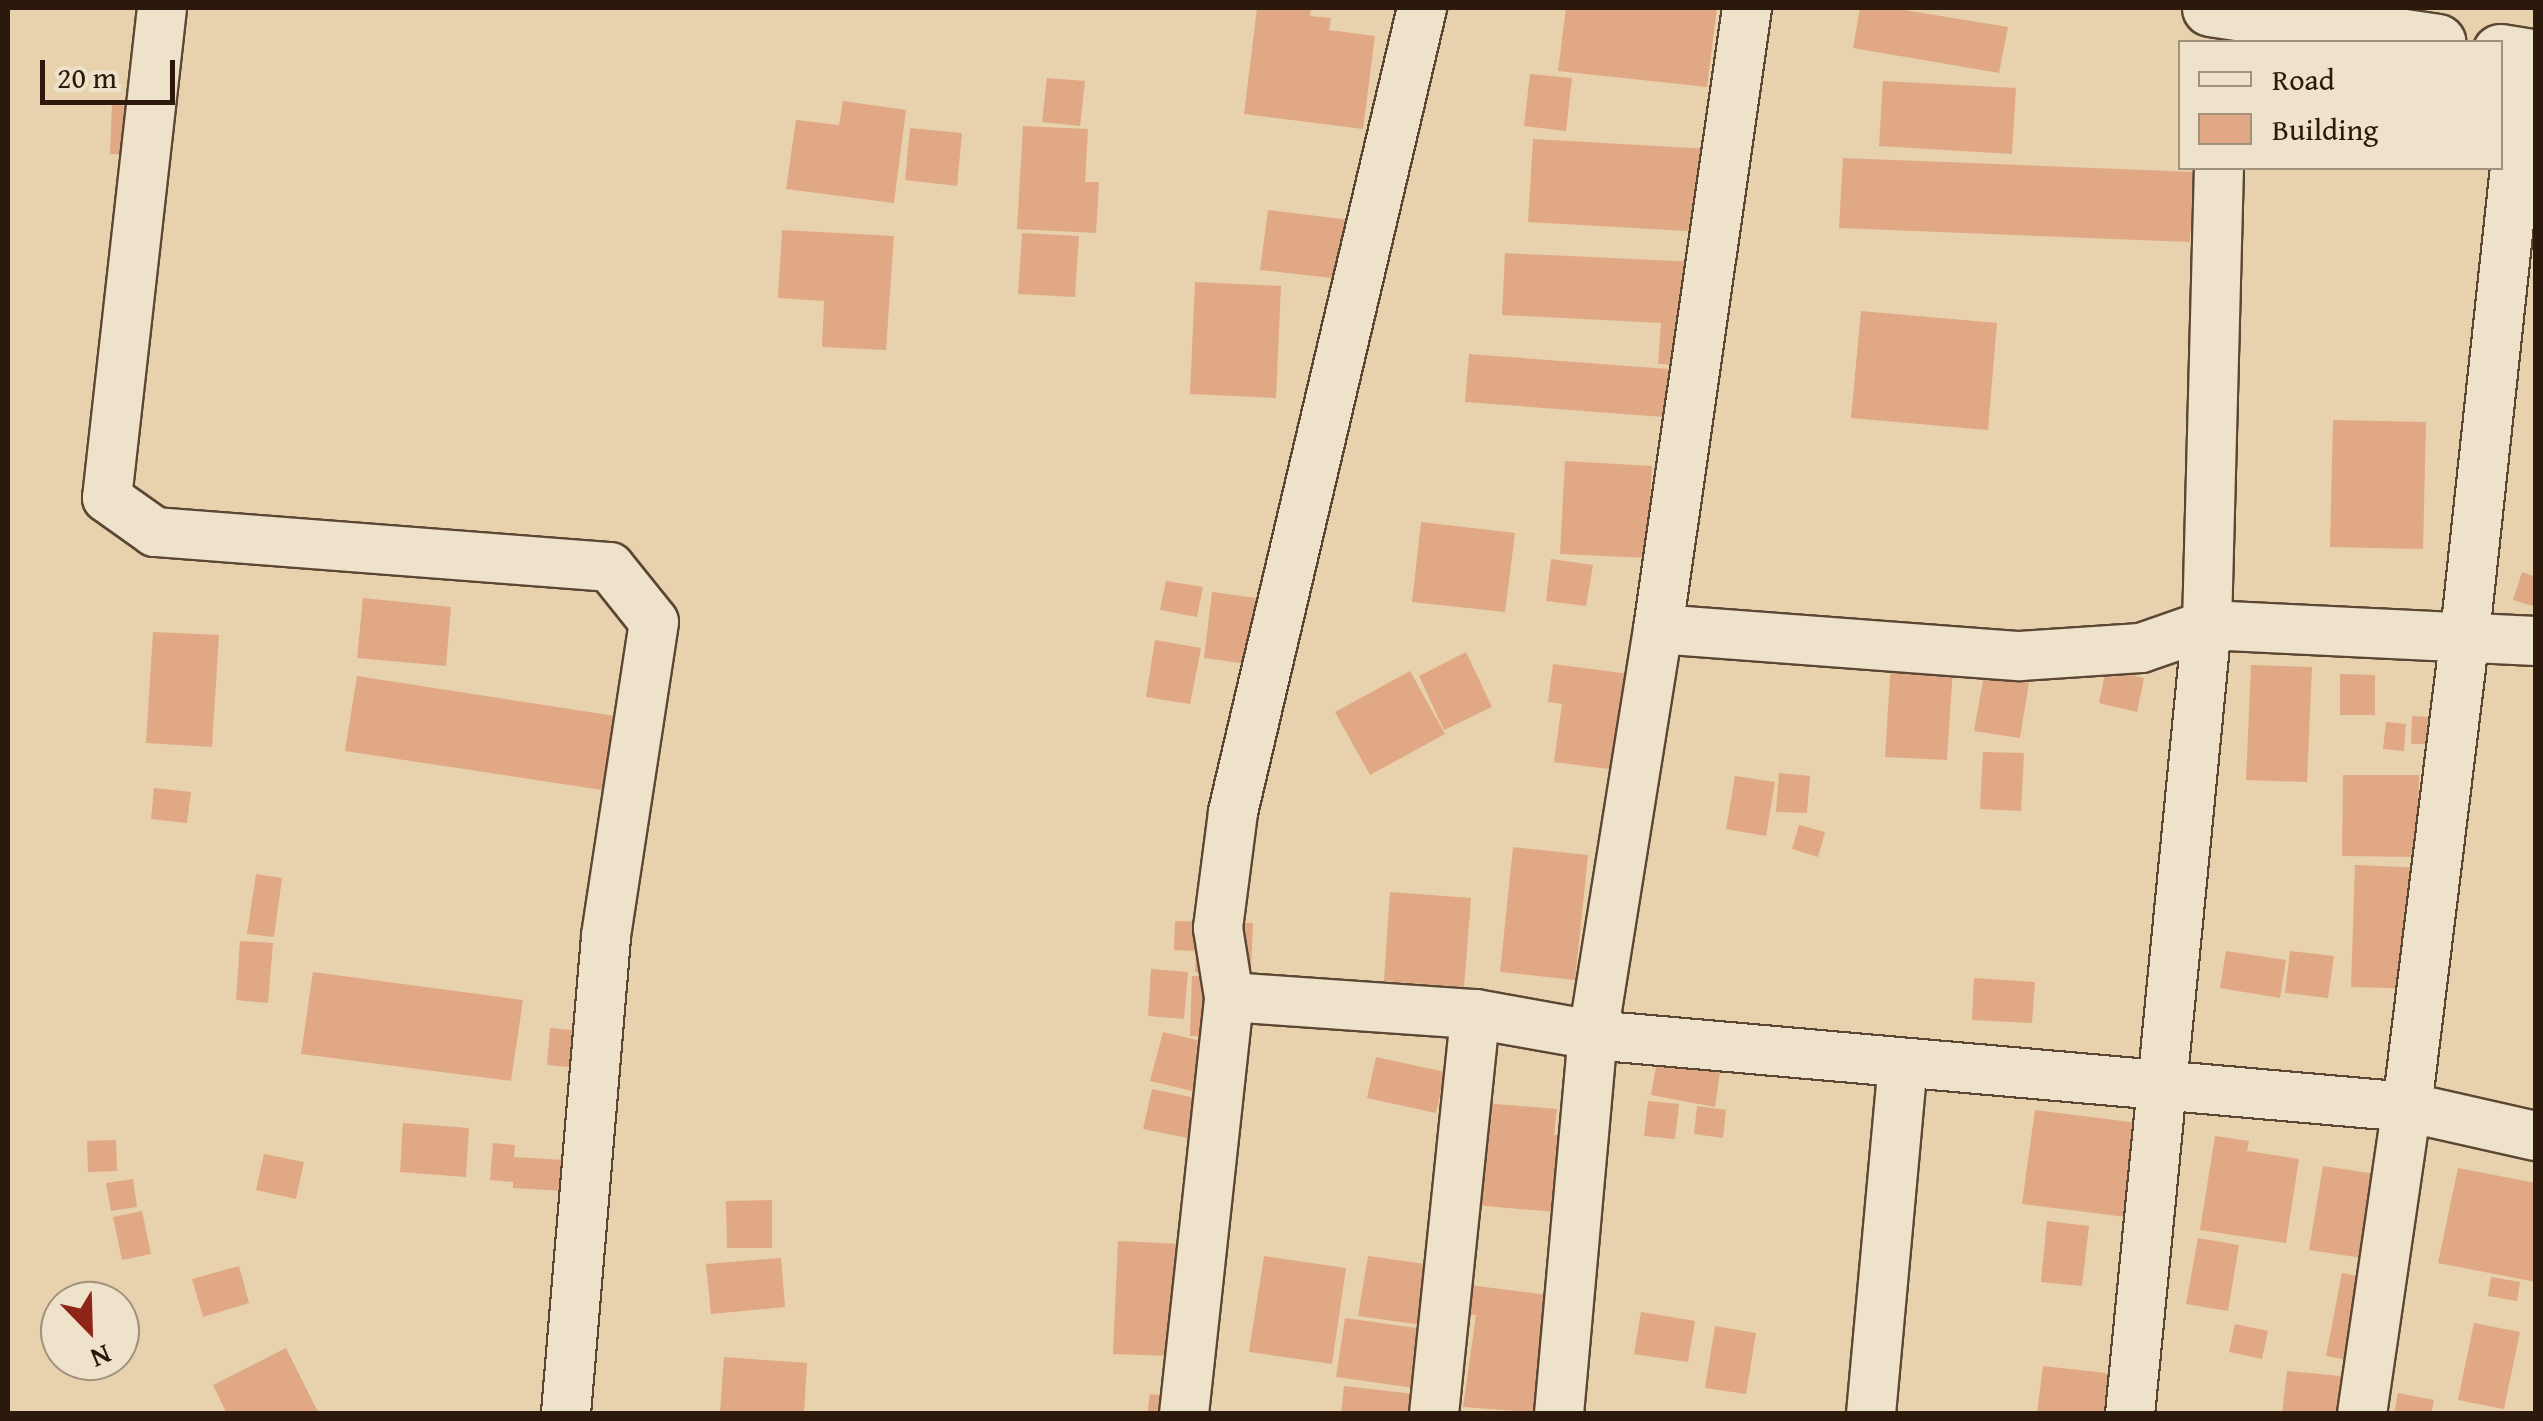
<!DOCTYPE html>
<style>
body{margin:0}
#map{position:relative;width:2543px;height:1421px;overflow:hidden;background:#e7d2ad;font-family:"Gentium Book Plus",serif}
div>[style]{position:absolute}
.building>*{inset:0;background:#e1a885}
.roads{filter:drop-shadow(2px 0 #5b4734) drop-shadow(-2px 0 #5b4734) drop-shadow(0 2px #5b4734) drop-shadow(0 -2px #5b4734)}
.minor>*{height:48px;margin:-24px;padding:0 24px;transform-origin:24px;border-radius:24px;background:#efe2ca}
.tertiary>*{height:55px;margin:-27.5px;padding:0 27.5px;transform-origin:27.5px;border-radius:27.5px;background:#efe2ca}
span{translate:-50% -50%;white-space:nowrap;text-align:center;line-height:1.15;-webkit-text-stroke:8px #efe2ca;paint-order:stroke}
.frame{position:absolute;inset:0;border:10px solid #2c190c;pointer-events:none}
.legend{position:absolute;left:2178px;top:40px;width:325px;height:130px;box-sizing:border-box;background:#efe2ca;border:2px solid #a1927e;margin:0;padding:12px 18px;list-style:none;font-size:30px;color:#2c190c}
.legend li{display:flex;align-items:center;gap:20px;height:50px}
.legend b{width:50px;border:2px solid #a1927e}
.north{position:absolute;left:40px;top:1281px;width:100px;height:100px;box-sizing:border-box;background:#efe2ca;border:2px solid #a1927e;border-radius:50%;rotate:157deg;font-size:28px;font-weight:700;line-height:40px;text-align:center;color:#2c190c}
.north::after{content:'';display:block;margin:auto;width:35px;height:45px;background:#8f2418;clip-path:polygon(50% 0,100% 100%,50% 72%,0 100%)}
.scale{position:absolute;left:40px;top:60px;width:135px;height:45px;box-sizing:border-box;border:5px solid #2c190c;border-top:0;padding-left:12px;font-size:30px;line-height:35px;white-space:nowrap;color:#2c190c;-webkit-text-stroke:8px #efe2ca;paint-order:stroke}
</style>
<div id="map">
<div class="building">
<div style="clip-path:polygon(1257px 8px,1311px 8px,1310px 16px,1331px 18px,1329px 30px,1375px 36px,1363px 129px,1244px 114px)"></div>
<div style="clip-path:polygon(1566px 8px,1717px 8px,1707px 87px,1558px 71px)"></div>
<div style="clip-path:polygon(1860px 8px,1892px 8px,2008px 27px,1999px 73px,1853px 48px)"></div>
<div style="clip-path:polygon(1530px 74px,1572px 78px,1566px 131px,1524px 126px)"></div>
<div style="clip-path:polygon(1047px 78px,1085px 81px,1080px 126px,1042px 122px)"></div>
<div style="clip-path:polygon(1883px 81px,2016px 88px,2012px 154px,1879px 146px)"></div>
<div style="clip-path:polygon(843px 101px,906px 110px,894px 203px,786px 189px,796px 120px,839px 125px)"></div>
<div style="clip-path:polygon(112px 105px,150px 107px,148px 155px,110px 154px)"></div>
<div style="clip-path:polygon(1023px 126px,1088px 129px,1085px 182px,1099px 182px,1096px 233px,1017px 229px)"></div>
<div style="clip-path:polygon(910px 128px,962px 133px,957px 186px,905px 180px)"></div>
<div style="clip-path:polygon(1533px 139px,1710px 149px,1705px 232px,1528px 222px)"></div>
<div style="clip-path:polygon(1843px 158px,2194px 172px,2190px 242px,1839px 228px)"></div>
<div style="clip-path:polygon(1268px 210px,1366px 222px,1358px 281px,1260px 270px)"></div>
<div style="clip-path:polygon(782px 230px,894px 236px,886px 350px,822px 347px,824px 301px,778px 298px)"></div>
<div style="clip-path:polygon(1022px 233px,1079px 236px,1075px 297px,1018px 294px)"></div>
<div style="clip-path:polygon(1505px 253px,1696px 262px,1691px 366px,1658px 364px,1661px 323px,1502px 315px)"></div>
<div style="clip-path:polygon(1195px 282px,1281px 286px,1276px 398px,1190px 394px)"></div>
<div style="clip-path:polygon(1861px 311px,1997px 323px,1988px 430px,1851px 418px)"></div>
<div style="clip-path:polygon(1469px 354px,1682px 370px,1677px 418px,1465px 402px)"></div>
<div style="clip-path:polygon(2333px 420px,2426px 422px,2423px 549px,2330px 547px)"></div>
<div style="clip-path:polygon(1565px 461px,1652px 466px,1647px 558px,1560px 554px)"></div>
<div style="clip-path:polygon(1421px 522px,1515px 533px,1505px 612px,1412px 602px)"></div>
<div style="clip-path:polygon(1551px 559px,1593px 565px,1586px 606px,1546px 601px)"></div>
<div style="clip-path:polygon(2522px 572px,2536px 577px,2536px 607px,2513px 600px)"></div>
<div style="clip-path:polygon(1166px 581px,1203px 587px,1197px 617px,1160px 610px)"></div>
<div style="clip-path:polygon(1212px 592px,1271px 600px,1263px 666px,1204px 658px)"></div>
<div style="clip-path:polygon(363px 598px,451px 607px,446px 666px,357px 658px)"></div>
<div style="clip-path:polygon(153px 632px,219px 635px,212px 747px,146px 743px)"></div>
<div style="clip-path:polygon(1155px 640px,1201px 648px,1190px 704px,1146px 697px)"></div>
<div style="clip-path:polygon(1466px 652px,1492px 707px,1444px 730px,1419px 676px)"></div>
<div style="clip-path:polygon(1891px 662px,1953px 666px,1947px 760px,1885px 757px)"></div>
<div style="clip-path:polygon(1553px 664px,1637px 675px,1624px 771px,1554px 762px,1562px 704px,1548px 702px)"></div>
<div style="clip-path:polygon(2251px 665px,2312px 667px,2307px 782px,2246px 780px)"></div>
<div style="clip-path:polygon(2106px 669px,2144px 678px,2137px 712px,2099px 703px)"></div>
<div style="clip-path:polygon(1410px 671px,1445px 734px,1370px 775px,1335px 712px)"></div>
<div style="clip-path:polygon(2340px 674px,2375px 675px,2375px 715px,2340px 715px)"></div>
<div style="clip-path:polygon(1984px 675px,2029px 683px,2020px 738px,1974px 731px)"></div>
<div style="clip-path:polygon(357px 676px,654px 722px,609px 791px,345px 751px)"></div>
<div style="clip-path:polygon(2412px 716px,2431px 717px,2429px 744px,2411px 744px)"></div>
<div style="clip-path:polygon(2386px 722px,2406px 724px,2404px 751px,2383px 749px)"></div>
<div style="clip-path:polygon(1983px 752px,2024px 753px,2021px 811px,1980px 809px)"></div>
<div style="clip-path:polygon(1779px 773px,1810px 776px,1807px 813px,1776px 812px)"></div>
<div style="clip-path:polygon(2343px 775px,2419px 775px,2417px 857px,2342px 856px)"></div>
<div style="clip-path:polygon(1735px 776px,1775px 782px,1766px 836px,1726px 829px)"></div>
<div style="clip-path:polygon(154px 788px,191px 792px,187px 823px,151px 819px)"></div>
<div style="clip-path:polygon(1799px 825px,1825px 832px,1818px 857px,1792px 849px)"></div>
<div style="clip-path:polygon(1513px 847px,1588px 855px,1575px 980px,1500px 972px)"></div>
<div style="clip-path:polygon(2355px 865px,2426px 868px,2423px 989px,2351px 987px)"></div>
<div style="clip-path:polygon(256px 874px,282px 878px,274px 937px,247px 934px)"></div>
<div style="clip-path:polygon(1390px 892px,1471px 898px,1464px 987px,1384px 981px)"></div>
<div style="clip-path:polygon(1175px 921px,1253px 923px,1251px 972px,1195px 972px,1196px 951px,1174px 950px)"></div>
<div style="clip-path:polygon(240px 941px,273px 943px,268px 1003px,236px 1000px)"></div>
<div style="clip-path:polygon(2226px 951px,2286px 960px,2280px 998px,2220px 988px)"></div>
<div style="clip-path:polygon(2290px 951px,2334px 956px,2328px 998px,2285px 993px)"></div>
<div style="clip-path:polygon(1151px 969px,1188px 972px,1184px 1019px,1148px 1016px)"></div>
<div style="clip-path:polygon(313px 972px,523px 1000px,511px 1081px,301px 1054px)"></div>
<div style="clip-path:polygon(1192px 976px,1228px 977px,1226px 1037px,1190px 1036px)"></div>
<div style="clip-path:polygon(1974px 978px,2035px 982px,2032px 1023px,1972px 1020px)"></div>
<div style="clip-path:polygon(550px 1028px,605px 1033px,602px 1070px,547px 1065px)"></div>
<div style="clip-path:polygon(1163px 1032px,1222px 1046px,1209px 1095px,1150px 1081px)"></div>
<div style="clip-path:polygon(1376px 1057px,1445px 1072px,1436px 1113px,1367px 1098px)"></div>
<div style="clip-path:polygon(1657px 1061px,1720px 1072px,1715px 1107px,1651px 1095px)"></div>
<div style="clip-path:polygon(1152px 1089px,1205px 1100px,1197px 1140px,1143px 1129px)"></div>
<div style="clip-path:polygon(1648px 1101px,1679px 1104px,1675px 1139px,1644px 1136px)"></div>
<div style="clip-path:polygon(1483px 1103px,1557px 1109px,1554px 1135px,1574px 1136px,1567px 1213px,1474px 1205px)"></div>
<div style="clip-path:polygon(1697px 1106px,1726px 1110px,1723px 1138px,1694px 1134px)"></div>
<div style="clip-path:polygon(2035px 1110px,2138px 1123px,2126px 1217px,2022px 1204px)"></div>
<div style="clip-path:polygon(403px 1123px,469px 1128px,466px 1177px,400px 1172px)"></div>
<div style="clip-path:polygon(2215px 1136px,2249px 1141px,2247px 1151px,2299px 1159px,2286px 1243px,2200px 1230px)"></div>
<div style="clip-path:polygon(116px 1140px,117px 1171px,88px 1172px,87px 1141px)"></div>
<div style="clip-path:polygon(493px 1143px,515px 1145px,514px 1157px,565px 1160px,563px 1191px,513px 1188px,513px 1182px,490px 1180px)"></div>
<div style="clip-path:polygon(264px 1154px,304px 1162px,296px 1199px,256px 1190px)"></div>
<div style="clip-path:polygon(2323px 1166px,2402px 1178px,2389px 1262px,2309px 1250px)"></div>
<div style="clip-path:polygon(2458px 1168px,2536px 1183px,2536px 1282px,2438px 1263px)"></div>
<div style="clip-path:polygon(133px 1179px,137px 1207px,111px 1211px,106px 1183px)"></div>
<div style="clip-path:polygon(772px 1200px,772px 1248px,727px 1248px,726px 1201px)"></div>
<div style="clip-path:polygon(142px 1211px,151px 1254px,122px 1260px,113px 1217px)"></div>
<div style="clip-path:polygon(2047px 1221px,2089px 1226px,2082px 1286px,2041px 1282px)"></div>
<div style="clip-path:polygon(2198px 1238px,2239px 1245px,2228px 1311px,2186px 1304px)"></div>
<div style="clip-path:polygon(1118px 1241px,1204px 1245px,1199px 1357px,1113px 1354px)"></div>
<div style="clip-path:polygon(1264px 1256px,1346px 1268px,1332px 1364px,1249px 1352px)"></div>
<div style="clip-path:polygon(1368px 1256px,1432px 1265px,1422px 1325px,1358px 1316px)"></div>
<div style="clip-path:polygon(781px 1258px,785px 1307px,711px 1314px,706px 1264px)"></div>
<div style="clip-path:polygon(239px 1266px,249px 1303px,203px 1317px,192px 1279px)"></div>
<div style="clip-path:polygon(2342px 1273px,2379px 1280px,2364px 1363px,2326px 1356px)"></div>
<div style="clip-path:polygon(2491px 1277px,2520px 1282px,2517px 1301px,2488px 1296px)"></div>
<div style="clip-path:polygon(1469px 1285px,1572px 1298px,1555px 1414px,1463px 1407px,1476px 1315px,1464px 1314px)"></div>
<div style="clip-path:polygon(1641px 1312px,1695px 1321px,1688px 1362px,1634px 1354px)"></div>
<div style="clip-path:polygon(1345px 1318px,1438px 1331px,1429px 1390px,1336px 1377px)"></div>
<div style="clip-path:polygon(2474px 1323px,2520px 1332px,2504px 1409px,2458px 1400px)"></div>
<div style="clip-path:polygon(2235px 1324px,2268px 1331px,2262px 1359px,2229px 1352px)"></div>
<div style="clip-path:polygon(1715px 1326px,1756px 1333px,1746px 1394px,1705px 1388px)"></div>
<div style="clip-path:polygon(286px 1348px,319px 1414px,227px 1414px,213px 1385px)"></div>
<div style="clip-path:polygon(724px 1357px,807px 1363px,804px 1414px,720px 1414px)"></div>
<div style="clip-path:polygon(2043px 1366px,2115px 1374px,2110px 1414px,2037px 1414px)"></div>
<div style="clip-path:polygon(2287px 1371px,2363px 1378px,2359px 1414px,2282px 1414px)"></div>
<div style="clip-path:polygon(1344px 1386px,1423px 1395px,1421px 1414px,1341px 1414px)"></div>
<div style="clip-path:polygon(2398px 1393px,2434px 1400px,2431px 1414px,2394px 1414px)"></div>
<div style="clip-path:polygon(1150px 1394px,1200px 1399px,1198px 1414px,1147px 1414px)"></div>
</div>
<div class="roads">
<div class="minor">
<div style="left:162px;top:8px;width:493px;rotate:96.4deg"></div>
<div style="left:107px;top:498px;width:59px;rotate:35.3deg"></div>
<div style="left:155px;top:532px;width:456px;rotate:4.4deg"></div>
<div style="left:610px;top:567px;width:70px;rotate:51.3deg"></div>
<div style="left:654px;top:622px;width:319px;rotate:98.7deg"></div>
<div style="left:606px;top:937px;width:479px;rotate:94.8deg"></div>
<div style="left:1658px;top:629px;width:363px;rotate:4.3deg"></div>
<div style="left:2020px;top:656px;width:121px;rotate:-3.8deg"></div>
<div style="left:2141px;top:648px;width:70px;rotate:-19.2deg"></div>
<div style="left:2207px;top:625px;width:329px;rotate:2.8deg"></div>
<div style="left:1229px;top:997px;width:70px;rotate:-99.1deg"></div>
<div style="left:1218px;top:928px;width:117px;rotate:-82.6deg"></div>
<div style="left:1233px;top:812px;width:826px;rotate:-76.77deg"></div>
<div style="left:1184px;top:1414px;width:419px;rotate:-83.8deg"></div>
<div style="left:1229px;top:997px;width:247px;rotate:4deg"></div>
<div style="left:1475px;top:1014px;width:120px;rotate:10.1deg"></div>
<div style="left:1593px;top:1035px;width:817px;rotate:5.05deg"></div>
<div style="left:2407px;top:1107px;width:132px;rotate:12.7deg"></div>
<div style="left:1434px;top:1414px;width:402px;rotate:-84.1deg"></div>
<div style="left:1559px;top:1414px;width:381px;rotate:-84.9deg"></div>
<div style="left:1593px;top:1035px;width:411px;rotate:-80.9deg"></div>
<div style="left:1658px;top:629px;width:627px;rotate:-81.84deg"></div>
<div style="left:1871px;top:1414px;width:350px;rotate:-84.8deg"></div>
<div style="left:2130px;top:1414px;width:793px;rotate:-84.43deg"></div>
<div style="left:2207px;top:625px;width:457px;rotate:-88.5deg"></div>
<div style="left:2362px;top:1414px;width:310px;rotate:-81.7deg"></div>
<div style="left:2407px;top:1107px;width:477px;rotate:-83deg"></div>
<div style="left:2465px;top:634px;width:581px;rotate:-83.88deg"></div>
</div>
<div class="tertiary">
<div style="left:2210px;top:8px;width:230px;rotate:8.5deg"></div>
<div style="left:2500px;top:52px;width:36px;rotate:9deg"></div>
</div>
</div>
<div class="frame"></div>
<ul class="legend">
<li><b style="height:12px;background:#efe2ca"></b>Road</li>
<li><b style="height:28px;background:#e1a885"></b>Building</li>
</ul>
<div class="north">N</div>
<div class="scale">20 m</div>
</div>
